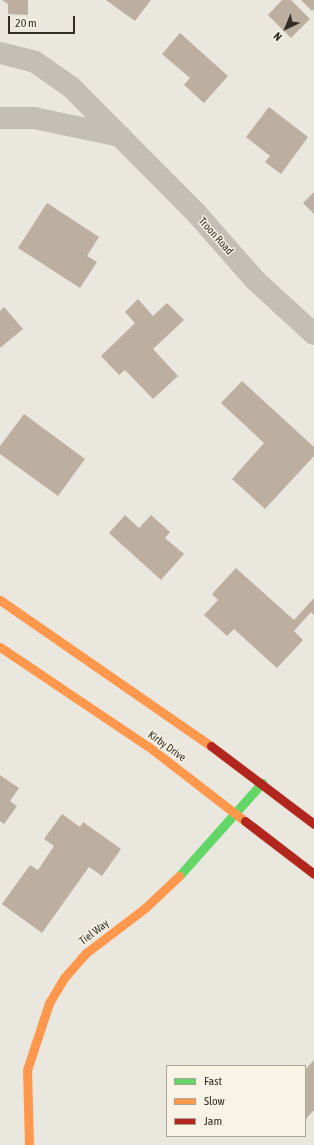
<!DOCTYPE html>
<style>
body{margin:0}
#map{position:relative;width:314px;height:1145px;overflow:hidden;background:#eae7de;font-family:"Asap Condensed",sans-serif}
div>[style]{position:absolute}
.building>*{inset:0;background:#bdafa0}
.street>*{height:22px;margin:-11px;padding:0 11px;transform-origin:11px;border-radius:11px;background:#c3bfb7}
.fast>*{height:9px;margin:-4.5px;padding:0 4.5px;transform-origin:4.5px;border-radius:4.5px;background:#63d668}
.slow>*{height:9px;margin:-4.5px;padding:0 4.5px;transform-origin:4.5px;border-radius:4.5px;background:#ff974d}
.jam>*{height:9px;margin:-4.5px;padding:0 4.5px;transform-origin:4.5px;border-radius:4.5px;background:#b3261e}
span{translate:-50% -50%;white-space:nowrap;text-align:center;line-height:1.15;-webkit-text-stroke:3px #f8f3e4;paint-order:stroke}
.street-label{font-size:11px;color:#332d26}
.legend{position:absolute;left:166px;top:1065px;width:140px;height:72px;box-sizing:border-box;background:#f8f3e4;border:1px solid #a9a498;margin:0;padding:5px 7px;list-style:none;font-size:12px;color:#332d26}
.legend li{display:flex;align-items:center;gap:8px;height:20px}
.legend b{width:20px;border:1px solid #a9a498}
.north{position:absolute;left:266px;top:8px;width:40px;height:40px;-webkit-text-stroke:3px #f8f3e4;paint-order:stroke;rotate:224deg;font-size:11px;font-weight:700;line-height:16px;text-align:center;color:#332d26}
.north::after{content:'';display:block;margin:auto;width:14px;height:18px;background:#332d26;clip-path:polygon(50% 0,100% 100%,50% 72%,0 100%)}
.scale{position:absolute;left:8px;top:16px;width:67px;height:18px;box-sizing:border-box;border:2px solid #332d26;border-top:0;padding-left:5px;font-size:12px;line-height:14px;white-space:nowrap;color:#332d26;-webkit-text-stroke:3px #f8f3e4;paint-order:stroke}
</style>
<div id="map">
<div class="building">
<div style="clip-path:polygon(2px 0,28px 0,28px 15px,8px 14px,8px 4px)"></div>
<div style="clip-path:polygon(106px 0,151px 0,135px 21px)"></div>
<div style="clip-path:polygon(282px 0,291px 0,310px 19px,291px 38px,268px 15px)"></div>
<div style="clip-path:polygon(301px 0,314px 0,314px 9px,312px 11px)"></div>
<div style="clip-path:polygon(180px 33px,228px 76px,204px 103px,184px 85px,190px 78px,162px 54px)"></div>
<div style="clip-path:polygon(269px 107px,308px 137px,281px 174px,265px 162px,270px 156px,246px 137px)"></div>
<div style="clip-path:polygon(314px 192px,314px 214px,303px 203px)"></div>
<div style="clip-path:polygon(47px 203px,99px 237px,87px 256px,97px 262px,80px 288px,18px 248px)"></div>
<div style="clip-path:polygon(138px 299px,153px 316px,167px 303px,184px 320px,153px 349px,178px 376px,153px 399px,125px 370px,119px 375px,101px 356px,135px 323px,125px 312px)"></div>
<div style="clip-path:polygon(4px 307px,23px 329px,0 348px,0 311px)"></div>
<div style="clip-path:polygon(242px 381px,314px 447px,314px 456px,265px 509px,232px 479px,264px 443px,221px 403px)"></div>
<div style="clip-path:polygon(24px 414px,85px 459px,58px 496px,0 454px,0 446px)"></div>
<div style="clip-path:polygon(125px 515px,139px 528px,151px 515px,170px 532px,165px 538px,184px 554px,161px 580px,109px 533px)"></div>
<div style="clip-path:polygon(236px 568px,294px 620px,314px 598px,314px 615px,311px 612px,294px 631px,303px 640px,277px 668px,234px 629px,227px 636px,204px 615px,218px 600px,212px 594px)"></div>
<div style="clip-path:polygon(0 775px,19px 788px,10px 801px,17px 806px,4px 824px,0 821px)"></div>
<div style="clip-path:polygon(62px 814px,80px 827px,83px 822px,121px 849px,102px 876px,89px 867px,42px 933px,2px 904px,30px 865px,38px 870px,54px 846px,44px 839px)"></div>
<div style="clip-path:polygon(314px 1060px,314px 1110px,305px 1120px,305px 1070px)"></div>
</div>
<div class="street">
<div style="left:0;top:53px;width:36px;rotate:14deg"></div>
<div style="left:35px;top:62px;width:44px;rotate:34.8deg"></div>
<div style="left:71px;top:87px;width:179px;rotate:45.2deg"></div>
<div style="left:197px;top:214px;width:88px;rotate:48.7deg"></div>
<div style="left:255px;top:280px;width:80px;rotate:42.5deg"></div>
<div style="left:0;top:118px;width:34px"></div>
<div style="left:34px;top:118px;width:88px;rotate:11.8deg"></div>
</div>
<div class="fast">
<div style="left:179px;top:876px;width:125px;rotate:-48.3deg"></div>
</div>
<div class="slow">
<div style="left:0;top:600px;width:257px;rotate:34.7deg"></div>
<div style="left:0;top:647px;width:184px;rotate:33.9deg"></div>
<div style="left:153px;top:750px;width:116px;rotate:37.7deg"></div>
<div style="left:29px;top:1145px;width:75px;rotate:-91.5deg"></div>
<div style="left:27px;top:1070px;width:71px;rotate:-71.8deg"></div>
<div style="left:49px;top:1003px;width:29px;rotate:-59deg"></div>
<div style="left:64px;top:978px;width:33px;rotate:-49deg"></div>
<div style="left:86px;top:953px;width:74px;rotate:-37.3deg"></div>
<div style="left:145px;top:908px;width:47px;rotate:-43.3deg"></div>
</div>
<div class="jam">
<div style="left:211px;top:746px;width:129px;rotate:37.1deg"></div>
<div style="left:245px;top:821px;width:87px;rotate:37.5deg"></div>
</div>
<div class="street-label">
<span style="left:216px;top:236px;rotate:48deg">Troon Road</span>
<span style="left:167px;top:746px;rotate:36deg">Kirby Drive</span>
<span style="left:94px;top:932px;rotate:-37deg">Tiel Way</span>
</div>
<ul class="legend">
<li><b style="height:5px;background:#63d668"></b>Fast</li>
<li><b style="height:5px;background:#ff974d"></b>Slow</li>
<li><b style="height:5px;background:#b3261e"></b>Jam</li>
</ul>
<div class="north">N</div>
<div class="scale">20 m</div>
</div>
